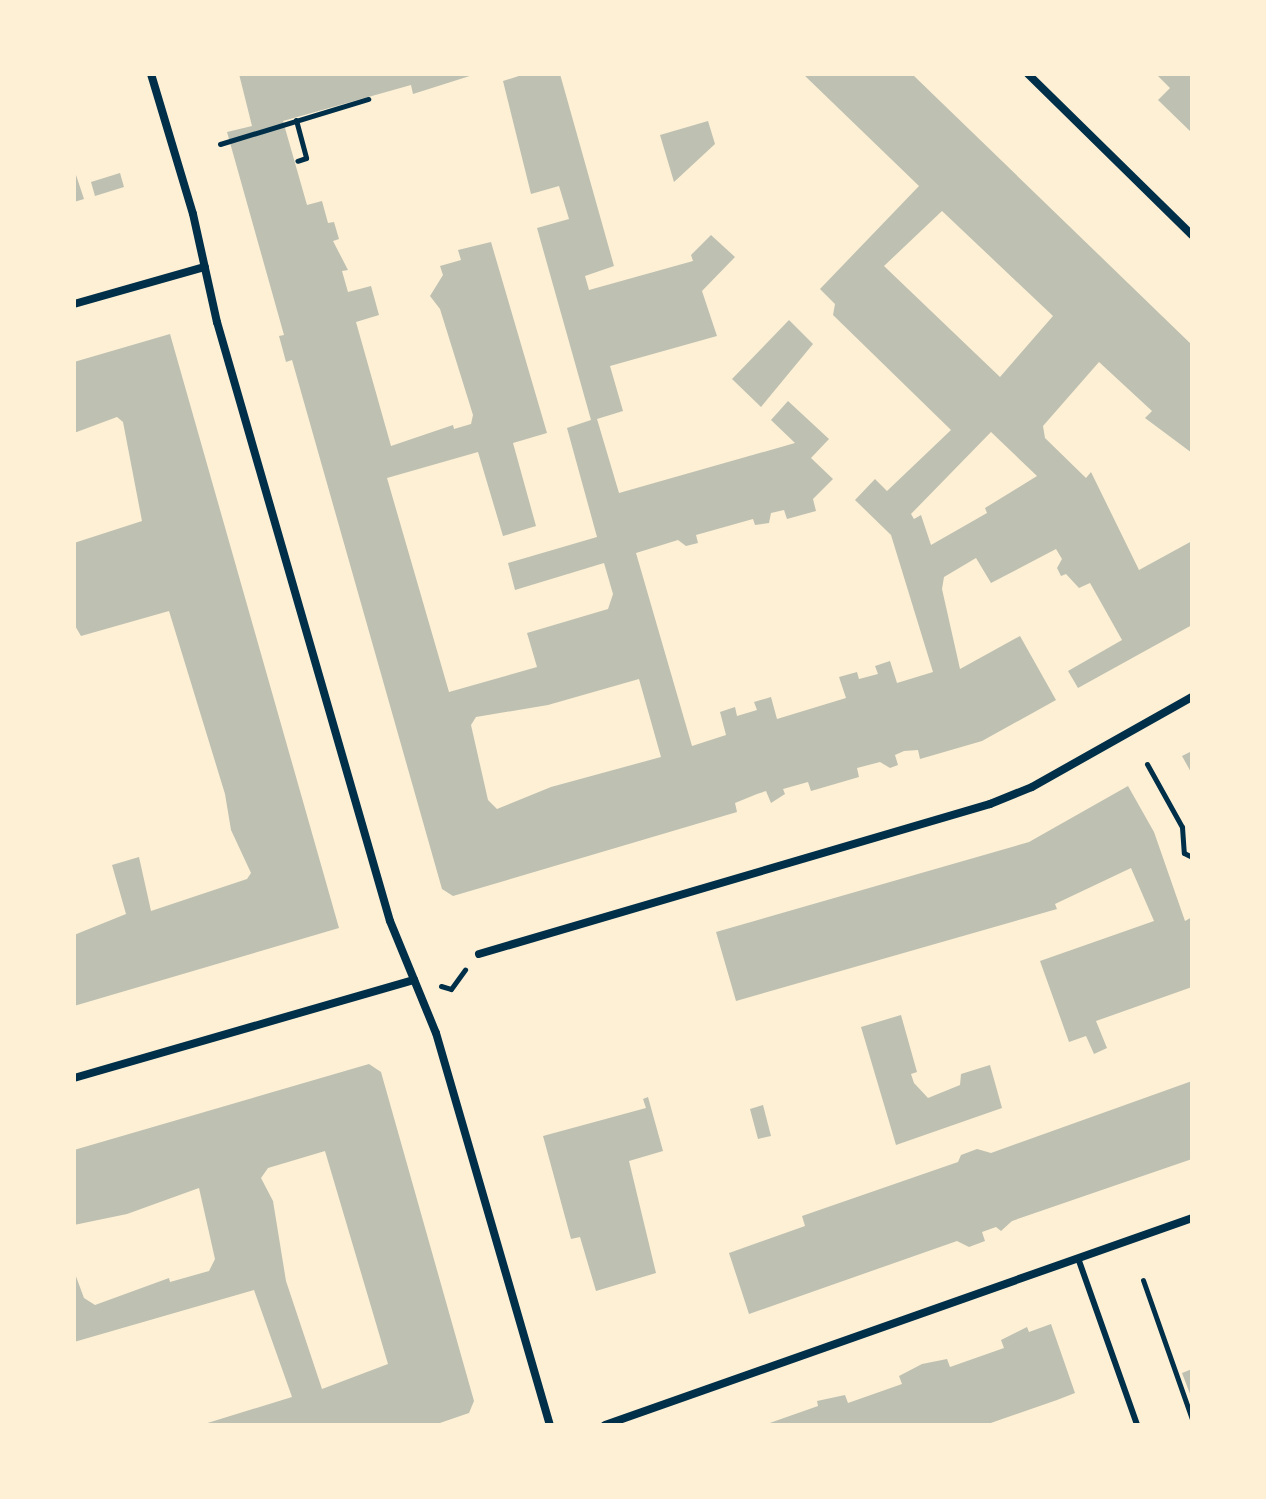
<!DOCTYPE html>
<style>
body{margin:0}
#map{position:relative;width:1266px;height:1499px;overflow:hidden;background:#fdf0d5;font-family:"Open Sans",sans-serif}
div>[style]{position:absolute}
.building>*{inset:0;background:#bec0b2}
.path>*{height:5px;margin:-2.5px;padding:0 2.5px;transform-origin:2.5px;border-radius:2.5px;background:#003049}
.service>*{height:6px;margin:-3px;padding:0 3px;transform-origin:3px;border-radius:3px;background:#003049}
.minor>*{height:8px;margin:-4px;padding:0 4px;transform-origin:4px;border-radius:4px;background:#003049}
span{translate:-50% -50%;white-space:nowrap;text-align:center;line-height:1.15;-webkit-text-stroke:6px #fdf0d5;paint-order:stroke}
.frame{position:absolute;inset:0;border:76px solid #fdf0d5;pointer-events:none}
</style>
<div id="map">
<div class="building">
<div style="clip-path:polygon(evenodd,239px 74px,476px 74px,413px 94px,411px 85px,283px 121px,307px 205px,322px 201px,328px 223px,334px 222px,339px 239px,333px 241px,348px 270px,342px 271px,348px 292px,371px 286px,379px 315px,356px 322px,391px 446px,453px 425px,454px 429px,471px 424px,473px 415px,440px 309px,430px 296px,443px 275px,440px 266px,461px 260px,458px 250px,491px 242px,547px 433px,513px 443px,536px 526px,503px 536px,478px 452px,387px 478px,449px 692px,537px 667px,527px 633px,608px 609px,613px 594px,604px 563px,515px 590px,508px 563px,597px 537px,567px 428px,591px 420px,537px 228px,569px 219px,559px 186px,531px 194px,503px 81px,525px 74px,560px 74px,614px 266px,585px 276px,589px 290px,693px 261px,691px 255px,711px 235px,735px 257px,702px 291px,717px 336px,610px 366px,623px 411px,597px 419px,619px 493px,795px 443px,771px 420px,788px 401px,829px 439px,811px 458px,833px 479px,813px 499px,816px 511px,787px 519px,784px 510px,771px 513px,769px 523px,755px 525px,753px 519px,696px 535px,698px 543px,686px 546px,678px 540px,636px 553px,692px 746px,726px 735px,720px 712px,735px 707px,737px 716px,757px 710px,754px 702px,771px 697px,777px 719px,846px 698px,839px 677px,857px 672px,859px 679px,878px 674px,875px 666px,890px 661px,897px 683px,933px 672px,891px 535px,855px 500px,875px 479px,887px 491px,951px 430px,833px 315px,835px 304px,820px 289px,919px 186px,803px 74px,912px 74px,1192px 345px,1192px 453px,1145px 418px,1152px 411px,1099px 362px,1043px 426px,1045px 438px,1086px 478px,1091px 472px,1139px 570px,1192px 541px,1192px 625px,1078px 688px,1068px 671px,1122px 640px,1090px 583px,1079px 588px,1066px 574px,1061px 576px,1057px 568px,1062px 559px,1056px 549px,991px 583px,976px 558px,944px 577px,942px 589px,960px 669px,1020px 636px,1056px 700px,982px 741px,920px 759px,918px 750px,904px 751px,895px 755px,898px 765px,890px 768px,880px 762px,857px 768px,859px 777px,811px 791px,808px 782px,783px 789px,785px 794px,771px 803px,766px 791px,757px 794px,735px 803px,737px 812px,453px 896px,442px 889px,292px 360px,286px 362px,279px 336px,284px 335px,227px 132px,252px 126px,239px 74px,942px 211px,1053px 316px,1000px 377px,884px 266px,942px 211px,239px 74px,991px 432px,1037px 476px,985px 508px,987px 513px,931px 545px,921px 515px,914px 519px,911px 514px,991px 432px,239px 74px,639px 679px,661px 757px,551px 787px,497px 809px,488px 800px,471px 725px,476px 717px,548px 705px,639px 679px)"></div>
<div style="clip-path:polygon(1156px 74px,1192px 74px,1192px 133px,1158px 100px,1170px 88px)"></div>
<div style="clip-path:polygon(708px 121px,715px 144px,674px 182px,660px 135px)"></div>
<div style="clip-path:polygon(74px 169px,84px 199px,74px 202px)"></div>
<div style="clip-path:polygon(120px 173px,124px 187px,95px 196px,91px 182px)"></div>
<div style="clip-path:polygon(789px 320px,813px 344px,761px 407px,732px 379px)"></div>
<div style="clip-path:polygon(170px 334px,339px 928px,74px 1006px,74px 935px,126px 914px,112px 865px,139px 857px,151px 911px,247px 879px,251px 873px,231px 830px,225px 794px,169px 611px,81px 636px,74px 624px,74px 543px,142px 521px,123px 422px,117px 417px,74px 433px,74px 362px)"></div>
<div style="clip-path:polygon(1192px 751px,1192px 774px,1182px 756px)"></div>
<div style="clip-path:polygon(1128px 786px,1154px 832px,1185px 921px,1192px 917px,1192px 987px,1096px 1021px,1107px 1048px,1094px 1054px,1086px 1036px,1069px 1042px,1040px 961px,1154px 921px,1131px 868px,1055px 904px,1057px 909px,736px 1001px,716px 932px,1029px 842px)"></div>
<div style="clip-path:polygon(901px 1015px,917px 1072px,911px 1074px,914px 1083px,928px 1098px,960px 1085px,961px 1074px,990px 1065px,1002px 1108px,896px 1145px,861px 1027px)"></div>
<div style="clip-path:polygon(evenodd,369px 1064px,381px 1072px,474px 1401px,469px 1413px,434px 1425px,201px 1425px,292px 1397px,254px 1290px,74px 1342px,74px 1271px,84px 1298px,95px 1305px,169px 1278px,170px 1282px,209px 1271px,215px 1259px,199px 1188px,127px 1214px,74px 1225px,74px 1150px,369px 1064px,325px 1151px,388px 1364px,322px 1389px,286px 1281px,273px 1201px,261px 1178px,268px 1168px,325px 1151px)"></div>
<div style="clip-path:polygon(1192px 1081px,1192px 1159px,1012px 1221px,1001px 1231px,996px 1227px,982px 1232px,985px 1241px,969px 1247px,957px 1241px,749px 1314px,729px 1253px,805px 1226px,802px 1216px,958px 1162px,961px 1155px,977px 1149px,991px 1153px)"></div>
<div style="clip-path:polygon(648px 1097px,663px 1151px,629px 1161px,656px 1273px,596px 1291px,580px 1237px,571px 1239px,543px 1136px,646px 1108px,643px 1099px)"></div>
<div style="clip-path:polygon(763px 1105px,771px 1136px,758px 1139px,750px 1109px)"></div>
<div style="clip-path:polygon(1051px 1324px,1075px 1393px,1057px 1400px,985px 1425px,764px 1425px,818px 1406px,817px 1401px,845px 1395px,848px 1403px,902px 1384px,899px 1376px,922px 1364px,947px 1359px,950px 1367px,1004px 1348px,1001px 1340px,1027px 1327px,1029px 1332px)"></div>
<div style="clip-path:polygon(1192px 1369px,1192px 1399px,1182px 1373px)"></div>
</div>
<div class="path">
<div style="left:296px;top:120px;width:39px;rotate:75deg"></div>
<div style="left:306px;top:158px;width:9px;rotate:162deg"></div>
<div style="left:220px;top:144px;width:155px;rotate:-16.9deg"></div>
<div style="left:1147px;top:764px;width:72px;rotate:60.9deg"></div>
<div style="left:1182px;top:827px;width:26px;rotate:86deg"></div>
<div style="left:1184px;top:853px;width:9px;rotate:27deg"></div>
<div style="left:441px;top:986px;width:10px;rotate:17deg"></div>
<div style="left:451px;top:989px;width:24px;rotate:-54deg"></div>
<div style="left:1143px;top:1280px;width:147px;rotate:70.6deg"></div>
</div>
<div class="service">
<div style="left:1078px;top:1258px;width:177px;rotate:70.5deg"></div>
</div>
<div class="minor">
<div style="left:151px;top:74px;width:146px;rotate:73.3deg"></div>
<div style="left:193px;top:214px;width:111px;rotate:77.5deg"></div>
<div style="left:217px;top:322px;width:623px;rotate:73.89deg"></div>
<div style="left:390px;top:921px;width:121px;rotate:67.7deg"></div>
<div style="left:436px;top:1033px;width:408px;rotate:73.8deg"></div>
<div style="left:1028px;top:74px;width:230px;rotate:44.5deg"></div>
<div style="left:74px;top:304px;width:136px;rotate:-15.8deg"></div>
<div style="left:479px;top:954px;width:533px;rotate:-16.36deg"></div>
<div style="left:990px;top:804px;width:45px;rotate:-22deg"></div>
<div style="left:1032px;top:787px;width:184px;rotate:-29.4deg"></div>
<div style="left:74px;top:1078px;width:354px;rotate:-16.1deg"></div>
<div style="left:605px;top:1425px;width:622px;rotate:-19.42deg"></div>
</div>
<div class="frame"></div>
</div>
